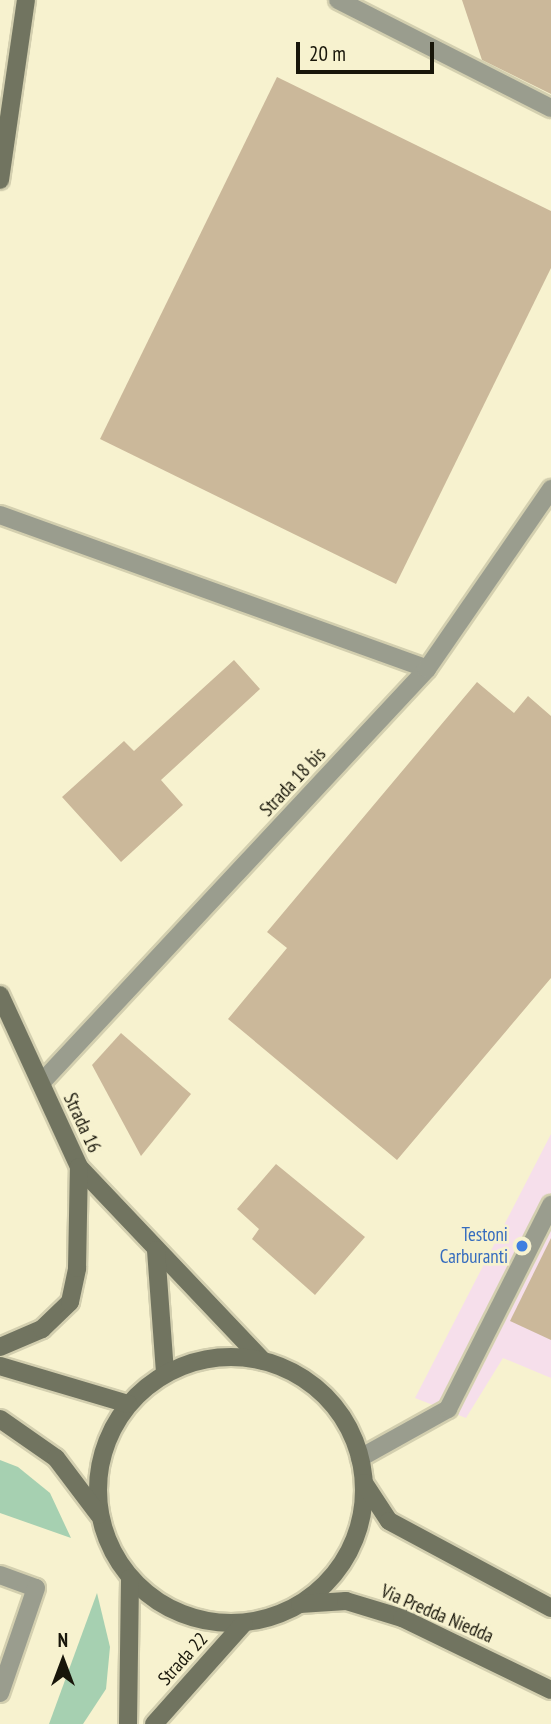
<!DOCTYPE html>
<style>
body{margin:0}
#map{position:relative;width:551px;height:1724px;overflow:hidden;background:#f7f2cf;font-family:"PT Sans Narrow",sans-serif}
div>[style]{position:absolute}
.industrial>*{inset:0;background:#f6dfeb}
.green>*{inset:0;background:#a6d0b1}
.building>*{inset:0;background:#cbb89a}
.roads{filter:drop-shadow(2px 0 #d3cfaf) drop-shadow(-2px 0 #d3cfaf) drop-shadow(0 2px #d3cfaf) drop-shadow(0 -2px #d3cfaf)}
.lane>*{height:18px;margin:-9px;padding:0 9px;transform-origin:9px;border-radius:9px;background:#9a9d8e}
.street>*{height:18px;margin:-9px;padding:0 9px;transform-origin:9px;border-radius:9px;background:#9a9d8e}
.secondary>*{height:18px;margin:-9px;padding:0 9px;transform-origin:9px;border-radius:9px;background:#717460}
.secondary>.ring{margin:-9px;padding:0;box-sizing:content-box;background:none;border:18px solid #717460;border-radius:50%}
.dots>*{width:19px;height:19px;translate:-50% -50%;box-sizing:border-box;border:4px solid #f7f2cf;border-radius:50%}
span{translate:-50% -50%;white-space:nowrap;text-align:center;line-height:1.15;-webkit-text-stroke:5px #f7f2cf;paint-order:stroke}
.street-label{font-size:19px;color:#18160a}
.shop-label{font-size:19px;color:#366cbe}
.right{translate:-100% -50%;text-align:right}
.north{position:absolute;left:28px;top:1626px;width:70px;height:70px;-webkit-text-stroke:5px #f7f2cf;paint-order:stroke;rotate:0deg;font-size:19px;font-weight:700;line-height:28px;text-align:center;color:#18160a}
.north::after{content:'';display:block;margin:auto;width:24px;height:32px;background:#18160a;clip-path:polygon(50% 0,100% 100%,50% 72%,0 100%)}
.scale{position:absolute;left:296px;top:42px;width:138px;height:32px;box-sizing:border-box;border:4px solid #18160a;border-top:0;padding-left:9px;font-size:21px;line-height:24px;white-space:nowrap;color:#18160a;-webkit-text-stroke:5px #f7f2cf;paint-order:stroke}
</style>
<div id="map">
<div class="industrial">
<div style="clip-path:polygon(551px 1134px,551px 1378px,503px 1358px,466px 1418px,415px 1398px)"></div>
</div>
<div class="green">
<div style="clip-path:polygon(0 1460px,18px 1467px,50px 1493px,71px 1538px,0 1513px)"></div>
<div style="clip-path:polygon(97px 1593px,110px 1647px,106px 1689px,83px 1724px,49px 1724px)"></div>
</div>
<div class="building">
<div style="clip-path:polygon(462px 0,551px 0,551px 94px,482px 60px)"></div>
<div style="clip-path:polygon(277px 77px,551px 211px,551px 268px,396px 584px,100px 439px)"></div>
<div style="clip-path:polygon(234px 660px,260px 689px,161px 780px,183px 805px,121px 862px,62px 797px,124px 741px,134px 751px)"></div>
<div style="clip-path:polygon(477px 682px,514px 713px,528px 696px,551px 716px,551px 978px,397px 1160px,228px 1019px,287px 948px,267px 932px)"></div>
<div style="clip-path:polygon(121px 1033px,191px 1094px,141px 1156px,92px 1065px)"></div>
<div style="clip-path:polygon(276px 1164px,365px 1237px,315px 1295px,252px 1239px,259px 1229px,237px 1209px)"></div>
<div style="clip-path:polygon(551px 1238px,551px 1340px,510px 1321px)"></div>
</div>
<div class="roads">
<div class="lane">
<div style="left:338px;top:0;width:239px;rotate:26.9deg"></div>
<div style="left:0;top:515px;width:454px;rotate:19.8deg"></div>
<div style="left:360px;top:1458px;width:101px;rotate:-29.1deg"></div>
<div style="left:448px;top:1409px;width:229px;rotate:-63.2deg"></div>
<div style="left:0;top:1575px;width:38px;rotate:20deg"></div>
<div style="left:36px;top:1588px;width:111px;rotate:108.9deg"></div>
</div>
<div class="street">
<div style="left:41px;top:1083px;width:566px;rotate:-47deg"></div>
<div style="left:427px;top:669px;width:219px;rotate:-55.4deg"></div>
</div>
<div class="secondary">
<div style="left:0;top:180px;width:182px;rotate:-81.8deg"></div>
<div style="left:0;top:995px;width:189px;rotate:65.3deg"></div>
<div style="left:79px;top:1167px;width:267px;rotate:46.5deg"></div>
<div style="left:156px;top:1250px;width:124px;rotate:85.8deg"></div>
<div style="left:0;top:1347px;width:46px;rotate:-23.2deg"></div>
<div style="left:42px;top:1329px;width:39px;rotate:-44deg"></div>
<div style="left:70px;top:1302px;width:35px;rotate:-78deg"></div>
<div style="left:77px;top:1268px;width:101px;rotate:-88.9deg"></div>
<div class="ring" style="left:98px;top:1357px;width:248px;height:248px"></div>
<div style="left:0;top:1366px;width:134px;rotate:16.5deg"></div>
<div style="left:0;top:1419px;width:68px;rotate:34.9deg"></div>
<div style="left:56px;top:1458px;width:71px;rotate:53deg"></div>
<div style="left:364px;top:1483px;width:45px;rotate:56.7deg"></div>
<div style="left:389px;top:1521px;width:184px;rotate:28.2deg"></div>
<div style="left:300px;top:1604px;width:46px;rotate:-3.7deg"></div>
<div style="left:346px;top:1601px;width:59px;rotate:16.9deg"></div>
<div style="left:402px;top:1618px;width:165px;rotate:25.8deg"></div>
<div style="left:128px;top:1724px;width:146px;rotate:-89.2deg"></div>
<div style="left:154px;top:1724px;width:135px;rotate:-48.3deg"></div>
</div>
</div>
<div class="dots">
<div style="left:522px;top:1246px;background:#3f7fe0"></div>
</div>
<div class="street-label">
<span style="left:293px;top:782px;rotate:-47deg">Strada 18 bis</span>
<span style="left:82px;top:1123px;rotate:65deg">Strada 16</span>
<span style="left:437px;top:1614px;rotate:23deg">Via Predda Niedda</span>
<span style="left:183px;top:1659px;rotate:-48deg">Strada 22</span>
</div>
<div class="shop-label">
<span class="right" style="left:508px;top:1246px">Testoni<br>Carburanti</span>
</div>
<div class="north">N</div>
<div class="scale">20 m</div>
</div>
